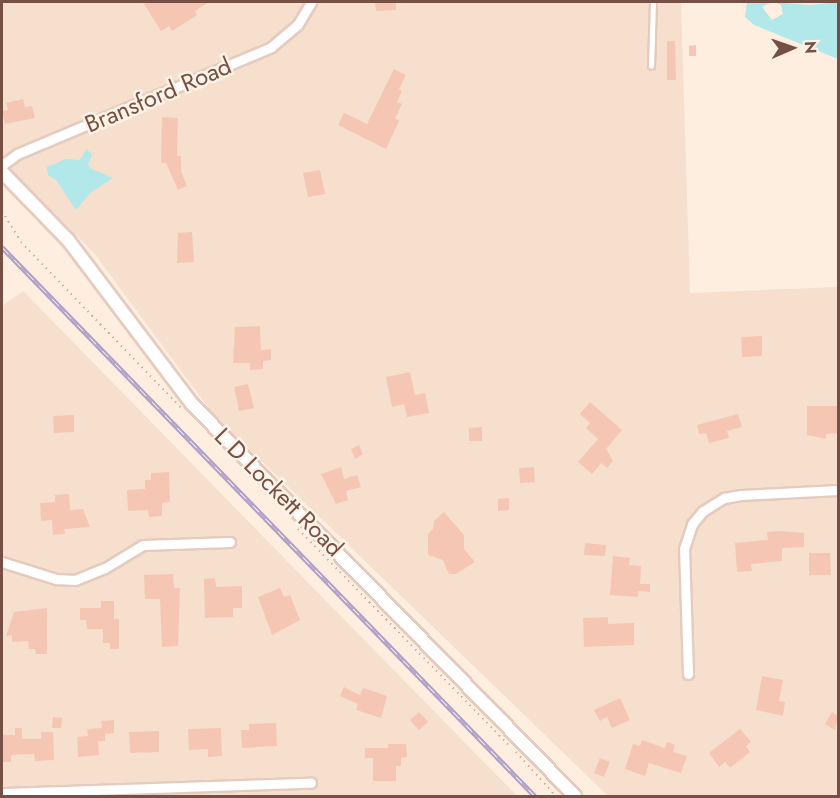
<!DOCTYPE html>
<style>
body{margin:0}
#map{position:relative;width:840px;height:798px;overflow:hidden;background:#feeedf;font-family:Jost,sans-serif}
div>[style]{position:absolute}
.residential>*{inset:0;background:#f6dfcd}
.water>*{inset:0;background:#b2e8e9}
.building>*{inset:0;background:#f6c6b5}
.path>*{height:1.5px;margin-top:-0.75px;transform-origin:0;background:repeating-linear-gradient(90deg,#dba998 0 1.5px,transparent 0 6px)}
.roads{filter:drop-shadow(2px 0 #e5cbbe) drop-shadow(-2px 0 #e5cbbe) drop-shadow(0 2px #e5cbbe) drop-shadow(0 -2px #e5cbbe)}
.service>*{height:4.5px;margin:-2.25px;padding:0 2.25px;transform-origin:2.25px;border-radius:2.25px;background:#fff}
.minor>*{height:9px;margin:-4.5px;padding:0 4.5px;transform-origin:4.5px;border-radius:4.5px;background:#fff}
.secondary>*{height:12px;margin:-6px;padding:0 6px;transform-origin:6px;border-radius:6px;background:#fff}
.rail>*{height:5px;margin-top:-2.5px;transform-origin:0;background:repeating-linear-gradient(90deg,#fff3e7 0 9px,#af9ec8 0 18px);box-sizing:border-box;border-block:2px solid #af9ec8}
span{translate:-50% -50%;white-space:nowrap;text-align:center;line-height:1.15;-webkit-text-stroke:5px #fff3e7;paint-order:stroke}
.street-label{font-size:24px;color:#775045}
.frame{position:absolute;inset:0;border:3px solid #775045;pointer-events:none}
.north{position:absolute;left:762px;top:18px;width:60px;height:60px;-webkit-text-stroke:4px #fff3e7;paint-order:stroke;rotate:88deg;font-size:16px;font-weight:700;line-height:24px;text-align:center;color:#775045}
.north::after{content:'';display:block;margin:auto;width:21px;height:27px;background:#775045;clip-path:polygon(50% 0,100% 100%,50% 72%,0 100%)}
</style>
<div id="map">
<div class="residential">
<div style="clip-path:polygon(2px 2px,681px 2px,690px 293px,838px 287px,838px 796px,608px 796px,213px 414px,94px 253px,2px 162px)"></div>
<div style="clip-path:polygon(23px 291px,517px 796px,2px 796px,2px 306px)"></div>
</div>
<div class="water">
<div style="clip-path:polygon(747px 2px,772px 2px,762px 7px,772px 20px,783px 14px,781px 5px,775px 2px,810px 5px,838px 2px,838px 59px,754px 25px,745px 17px)"></div>
<div style="clip-path:polygon(86px 149px,92px 154px,88px 165px,92px 169px,113px 178px,90px 193px,76px 210px,56px 180px,48px 175px,47px 167px,66px 159px,80px 160px)"></div>
</div>
<div class="building">
<div style="clip-path:polygon(148px 2px,209px 2px,195px 11px,197px 15px,172px 31px,169px 26px,161px 31px,144px 4px)"></div>
<div style="clip-path:polygon(375px 2px,396px 2px,396px 10px,376px 11px)"></div>
<div style="clip-path:polygon(667px 41px,675px 41px,676px 80px,667px 80px)"></div>
<div style="clip-path:polygon(696px 45px,696px 56px,689px 56px,689px 46px)"></div>
<div style="clip-path:polygon(394px 69px,406px 75px,399px 89px,402px 91px,397px 102px,402px 104px,395px 118px,399px 121px,386px 149px,338px 125px,344px 113px,367px 124px)"></div>
<div style="clip-path:polygon(23px 99px,25px 107px,32px 106px,35px 118px,5px 124px,2px 111px,8px 110px,6px 103px)"></div>
<div style="clip-path:polygon(162px 117px,178px 118px,177px 156px,181px 156px,181px 171px,187px 186px,178px 190px,166px 163px,161px 163px)"></div>
<div style="clip-path:polygon(320px 170px,325px 194px,308px 197px,303px 173px)"></div>
<div style="clip-path:polygon(192px 232px,194px 262px,177px 263px,178px 233px)"></div>
<div style="clip-path:polygon(260px 326px,261px 350px,271px 349px,271px 360px,263px 361px,263px 369px,250px 370px,250px 363px,233px 363px,235px 327px)"></div>
<div style="clip-path:polygon(762px 336px,762px 356px,742px 357px,741px 337px)"></div>
<div style="clip-path:polygon(410px 372px,415px 395px,425px 393px,429px 413px,407px 417px,404px 404px,392px 407px,386px 377px)"></div>
<div style="clip-path:polygon(248px 384px,254px 408px,239px 411px,234px 387px)"></div>
<div style="clip-path:polygon(590px 402px,622px 430px,606px 449px,613px 461px,607px 468px,601px 463px,592px 474px,578px 462px,598px 439px,586px 428px,590px 423px,580px 414px)"></div>
<div style="clip-path:polygon(807px 406px,838px 406px,838px 433px,826px 434px,826px 439px,807px 435px)"></div>
<div style="clip-path:polygon(738px 414px,742px 427px,727px 431px,729px 438px,709px 443px,706px 433px,699px 434px,697px 425px)"></div>
<div style="clip-path:polygon(74px 415px,74px 432px,54px 433px,53px 416px)"></div>
<div style="clip-path:polygon(482px 427px,482px 441px,469px 441px,469px 428px)"></div>
<div style="clip-path:polygon(359px 445px,363px 454px,355px 459px,351px 449px)"></div>
<div style="clip-path:polygon(341px 467px,344px 479px,357px 475px,361px 487px,346px 491px,348px 500px,336px 504px,321px 474px)"></div>
<div style="clip-path:polygon(534px 467px,535px 482px,520px 483px,519px 468px)"></div>
<div style="clip-path:polygon(169px 472px,170px 502px,162px 503px,162px 516px,149px 517px,148px 510px,128px 511px,127px 490px,145px 489px,145px 480px,151px 480px,151px 473px)"></div>
<div style="clip-path:polygon(69px 494px,70px 510px,83px 509px,90px 527px,64px 529px,65px 534px,53px 535px,52px 520px,41px 521px,40px 503px,55px 502px,55px 495px)"></div>
<div style="clip-path:polygon(509px 498px,509px 510px,498px 511px,498px 499px)"></div>
<div style="clip-path:polygon(444px 512px,464px 535px,464px 549px,475px 562px,456px 574px,449px 574px,443px 560px,428px 555px,428px 534px,433px 529px,434px 521px)"></div>
<div style="clip-path:polygon(780px 531px,804px 533px,804px 547px,782px 548px,782px 561px,751px 564px,752px 571px,737px 572px,735px 543px,768px 540px,767px 532px)"></div>
<div style="clip-path:polygon(585px 543px,606px 545px,605px 556px,584px 555px)"></div>
<div style="clip-path:polygon(809px 553px,830px 553px,831px 575px,809px 575px)"></div>
<div style="clip-path:polygon(613px 556px,630px 558px,629px 565px,641px 566px,640px 584px,650px 584px,650px 592px,638px 591px,638px 597px,610px 595px)"></div>
<div style="clip-path:polygon(173px 574px,174px 588px,180px 588px,178px 646px,162px 647px,160px 599px,145px 599px,144px 575px)"></div>
<div style="clip-path:polygon(215px 578px,216px 587px,242px 586px,242px 608px,233px 608px,233px 617px,205px 618px,204px 579px)"></div>
<div style="clip-path:polygon(280px 588px,284px 597px,290px 595px,300px 620px,272px 635px,258px 597px)"></div>
<div style="clip-path:polygon(101px 601px,114px 601px,114px 619px,119px 619px,119px 649px,110px 649px,110px 643px,103px 643px,103px 629px,87px 629px,86px 620px,80px 620px,80px 608px,101px 608px)"></div>
<div style="clip-path:polygon(47px 608px,47px 654px,36px 654px,35px 649px,29px 649px,28px 641px,12px 642px,12px 635px,6px 636px,14px 612px)"></div>
<div style="clip-path:polygon(608px 617px,608px 624px,634px 623px,634px 645px,584px 647px,583px 618px)"></div>
<div style="clip-path:polygon(762px 676px,783px 680px,779px 701px,785px 702px,783px 716px,756px 710px)"></div>
<div style="clip-path:polygon(344px 687px,360px 695px,363px 688px,387px 696px,381px 718px,356px 710px,358px 704px,340px 696px)"></div>
<div style="clip-path:polygon(620px 698px,630px 720px,612px 728px,607px 717px,600px 721px,594px 710px)"></div>
<div style="clip-path:polygon(419px 712px,428px 722px,419px 730px,410px 720px)"></div>
<div style="clip-path:polygon(832px 712px,838px 716px,835px 730px,825px 724px)"></div>
<div style="clip-path:polygon(53px 717px,62px 718px,61px 728px,52px 728px)"></div>
<div style="clip-path:polygon(114px 720px,114px 733px,105px 734px,105px 741px,98px 741px,99px 755px,78px 757px,77px 737px,88px 736px,87px 729px,102px 728px,101px 721px)"></div>
<div style="clip-path:polygon(276px 723px,277px 746px,242px 748px,241px 730px,249px 730px,249px 724px)"></div>
<div style="clip-path:polygon(15px 728px,22px 728px,22px 739px,41px 739px,41px 732px,53px 732px,54px 760px,35px 761px,34px 754px,11px 755px,11px 762px,2px 762px,2px 735px,15px 735px)"></div>
<div style="clip-path:polygon(221px 728px,222px 756px,208px 757px,208px 749px,189px 750px,188px 729px)"></div>
<div style="clip-path:polygon(740px 729px,751px 742px,746px 746px,750px 752px,730px 768px,725px 762px,719px 767px,709px 753px)"></div>
<div style="clip-path:polygon(159px 731px,159px 752px,130px 753px,129px 732px)"></div>
<div style="clip-path:polygon(642px 740px,665px 748px,667px 742px,675px 745px,673px 752px,687px 756px,681px 773px,649px 763px,645px 776px,625px 769px,633px 744px,640px 746px)"></div>
<div style="clip-path:polygon(388px 744px,406px 744px,407px 757px,401px 758px,401px 766px,396px 766px,396px 781px,373px 781px,373px 758px,365px 758px,365px 748px,388px 748px)"></div>
<div style="clip-path:polygon(600px 758px,610px 762px,604px 777px,594px 773px)"></div>
</div>
<div class="path">
<div style="left:2px;top:211px;width:36px;rotate:58deg"></div>
<div style="left:21px;top:242px;width:232px;rotate:46deg"></div>
<div style="left:298px;top:529px;width:301px;rotate:45.7deg"></div>
<div style="left:516px;top:752px;width:59px;rotate:47.7deg"></div>
</div>
<div class="roads">
<div class="service">
<div style="left:651px;top:66px;width:64px;rotate:-88.2deg"></div>
</div>
<div class="minor">
<div style="left:2px;top:165px;width:19px;rotate:-36deg"></div>
<div style="left:17px;top:154px;width:276px;rotate:-22.8deg"></div>
<div style="left:271px;top:47px;width:35px;rotate:-40deg"></div>
<div style="left:298px;top:24px;width:26px;rotate:-59deg"></div>
<div style="left:2px;top:562px;width:57px;rotate:17.5deg"></div>
<div style="left:56px;top:579px;width:19px;rotate:3deg"></div>
<div style="left:75px;top:580px;width:32px;rotate:-22deg"></div>
<div style="left:105px;top:568px;width:44px;rotate:-31.2deg"></div>
<div style="left:143px;top:545px;width:87px;rotate:-2deg"></div>
<div style="left:688px;top:674px;width:125px;rotate:-91.8deg"></div>
<div style="left:684px;top:549px;width:26px;rotate:-72deg"></div>
<div style="left:692px;top:524px;width:17px;rotate:-50deg"></div>
<div style="left:703px;top:511px;width:25px;rotate:-32deg"></div>
<div style="left:724px;top:498px;width:17px;rotate:-10deg"></div>
<div style="left:741px;top:495px;width:97px;rotate:-3deg"></div>
<div style="left:2px;top:793px;width:309px;rotate:-1.9deg"></div>
</div>
<div class="secondary">
<div style="left:2px;top:172px;width:95px;rotate:45.9deg"></div>
<div style="left:68px;top:240px;width:206px;rotate:52.9deg"></div>
<div style="left:192px;top:404px;width:548px;rotate:45.67deg"></div>
</div>
</div>
<div class="rail">
<div style="left:2px;top:247px;width:765px;rotate:45.85deg"></div>
</div>
<div class="street-label">
<span style="left:158px;top:95px;rotate:-23deg">Bransford Road</span>
<span style="left:279px;top:492px;rotate:45deg">L D Lockett Road</span>
</div>
<div class="frame"></div>
<div class="north">N</div>
</div>
